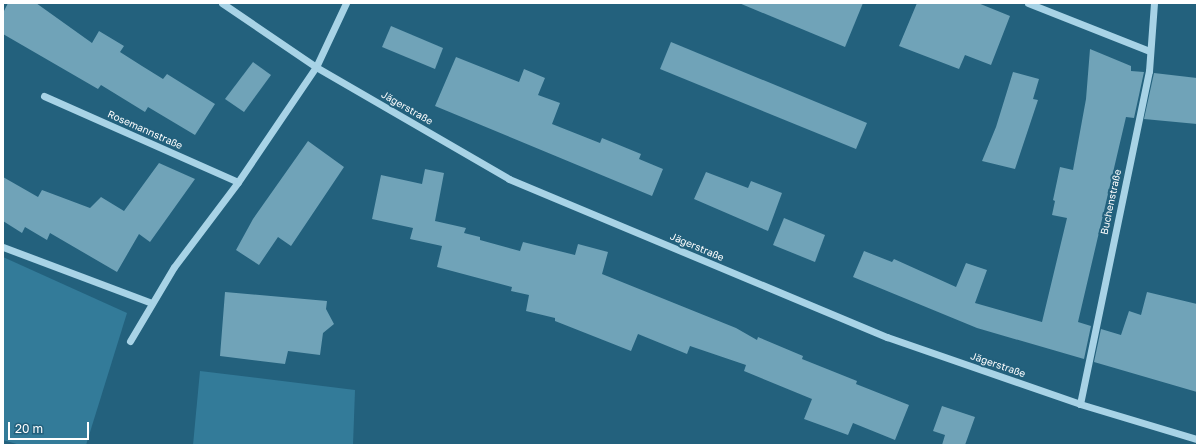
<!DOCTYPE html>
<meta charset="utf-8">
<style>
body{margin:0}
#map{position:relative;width:1200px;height:448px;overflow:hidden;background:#23617d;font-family:"Golos Text",sans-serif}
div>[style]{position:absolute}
.green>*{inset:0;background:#337b99}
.building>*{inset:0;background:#70a3b8}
.minor>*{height:7px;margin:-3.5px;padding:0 3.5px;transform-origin:3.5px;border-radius:3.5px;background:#a8d3e6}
span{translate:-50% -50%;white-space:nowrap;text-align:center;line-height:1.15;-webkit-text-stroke:4px #23617d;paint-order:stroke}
.street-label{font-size:10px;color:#fff}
.frame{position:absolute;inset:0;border:4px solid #fff;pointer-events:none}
.scale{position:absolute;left:8px;top:422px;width:81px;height:18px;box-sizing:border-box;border:2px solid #fff;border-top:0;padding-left:5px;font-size:12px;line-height:14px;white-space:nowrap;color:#fff;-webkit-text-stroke:3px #23617d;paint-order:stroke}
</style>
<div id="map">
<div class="green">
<div style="clip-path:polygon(3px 257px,127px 313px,86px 445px,20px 445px,3px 440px)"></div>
<div style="clip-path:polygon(200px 371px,355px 390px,353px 445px,193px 445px)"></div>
</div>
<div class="building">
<div style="clip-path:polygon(8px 3px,36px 3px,92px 43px,99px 31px,124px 46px,120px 52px,142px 66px,163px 79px,167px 74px,215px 104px,195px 135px,148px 107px,145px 112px,101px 85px,98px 89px,3px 34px,3px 13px)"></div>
<div style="clip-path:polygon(739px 3px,863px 3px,845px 47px)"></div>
<div style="clip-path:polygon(917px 3px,978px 3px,1010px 16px,991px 65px,965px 55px,959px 69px,899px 46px)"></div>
<div style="clip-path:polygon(391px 26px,443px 48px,435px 69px,382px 47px)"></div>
<div style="clip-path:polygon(671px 42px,867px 123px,856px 149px,660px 69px)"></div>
<div style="clip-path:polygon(1090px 49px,1131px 66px,1131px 71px,1144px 72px,1134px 118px,1126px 117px,1078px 322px,1091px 326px,1084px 359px,977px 328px,853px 277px,864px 251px,892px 262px,894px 259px,956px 287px,966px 263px,987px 270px,975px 303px,1042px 322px,1067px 218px,1052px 215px,1055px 201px,1053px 200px,1060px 167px,1073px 170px,1086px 99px)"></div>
<div style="clip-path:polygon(456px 57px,519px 82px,524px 69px,545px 78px,538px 95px,560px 103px,552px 124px,600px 143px,602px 138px,641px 154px,639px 159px,663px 169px,652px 196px,435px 106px)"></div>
<div style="clip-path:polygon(253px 62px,271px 75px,244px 112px,225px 99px)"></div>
<div style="clip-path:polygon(1013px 72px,1039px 79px,1033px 99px,1038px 100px,1015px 169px,982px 161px,996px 127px)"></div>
<div style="clip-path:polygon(1154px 73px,1197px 78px,1197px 124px,1144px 119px)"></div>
<div style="clip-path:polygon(308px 141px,344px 167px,291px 246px,278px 237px,259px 265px,236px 250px,253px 219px)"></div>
<div style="clip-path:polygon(159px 163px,195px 179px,150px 242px,139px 234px,117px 272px,50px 233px,47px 240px,25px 227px,22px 233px,3px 221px,3px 177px,38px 197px,42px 190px,90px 208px,101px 197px,124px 211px)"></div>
<div style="clip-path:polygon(425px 169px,444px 173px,435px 221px,466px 228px,464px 233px,480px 237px,480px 240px,520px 251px,523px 242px,575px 255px,578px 244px,608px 252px,602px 274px,736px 328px,757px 340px,758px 337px,803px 356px,802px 359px,857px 381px,856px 384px,909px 405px,895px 440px,853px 423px,848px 435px,804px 419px,812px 399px,744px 371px,746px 365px,690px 346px,687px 354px,638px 334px,631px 351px,555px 321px,555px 318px,526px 311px,529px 295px,511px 291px,512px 287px,437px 267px,442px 246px,410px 239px,413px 228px,372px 219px,381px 175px,422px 184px)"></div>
<div style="clip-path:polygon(706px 172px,748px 188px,751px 181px,782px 193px,768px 231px,694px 199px)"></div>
<div style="clip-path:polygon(784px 218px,825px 235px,815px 262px,773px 245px)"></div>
<div style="clip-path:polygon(225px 292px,327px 301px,326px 309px,334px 324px,323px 333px,320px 355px,288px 351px,285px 364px,220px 356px)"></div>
<div style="clip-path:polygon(1147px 292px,1197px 304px,1197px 392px,1094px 362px,1101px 329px,1121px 335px,1129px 311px,1141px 315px)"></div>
<div style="clip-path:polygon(942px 406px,975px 417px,965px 445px,942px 445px,945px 435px,933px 431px)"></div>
</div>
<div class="minor">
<div style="left:222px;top:3px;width:114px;rotate:34.2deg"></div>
<div style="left:316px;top:67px;width:223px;rotate:30.1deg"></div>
<div style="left:509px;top:179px;width:410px;rotate:22.7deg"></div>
<div style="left:887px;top:337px;width:204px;rotate:19.1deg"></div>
<div style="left:1080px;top:404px;width:122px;rotate:16.7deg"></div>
<div style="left:1028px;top:3px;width:130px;rotate:21.6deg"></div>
<div style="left:44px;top:96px;width:212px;rotate:23.9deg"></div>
<div style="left:3px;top:247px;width:159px;rotate:20.6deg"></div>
<div style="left:130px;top:341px;width:86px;rotate:-59.3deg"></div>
<div style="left:174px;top:267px;width:106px;rotate:-53deg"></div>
<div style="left:238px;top:182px;width:139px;rotate:-55.9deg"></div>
<div style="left:316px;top:67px;width:71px;rotate:-64.9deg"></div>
<div style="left:1080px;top:404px;width:340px;rotate:-78.3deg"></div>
<div style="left:1149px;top:71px;width:68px;rotate:-85.8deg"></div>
</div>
<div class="street-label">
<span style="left:407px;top:108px;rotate:30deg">Jägerstraße</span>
<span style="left:145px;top:130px;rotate:24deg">Rosemannstraße</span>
<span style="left:1111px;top:202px;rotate:-78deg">Buchenstraße</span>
<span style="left:697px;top:247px;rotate:23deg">Jägerstraße</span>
<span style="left:998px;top:365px;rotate:19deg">Jägerstraße</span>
</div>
<div class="frame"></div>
<div class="scale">20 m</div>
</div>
